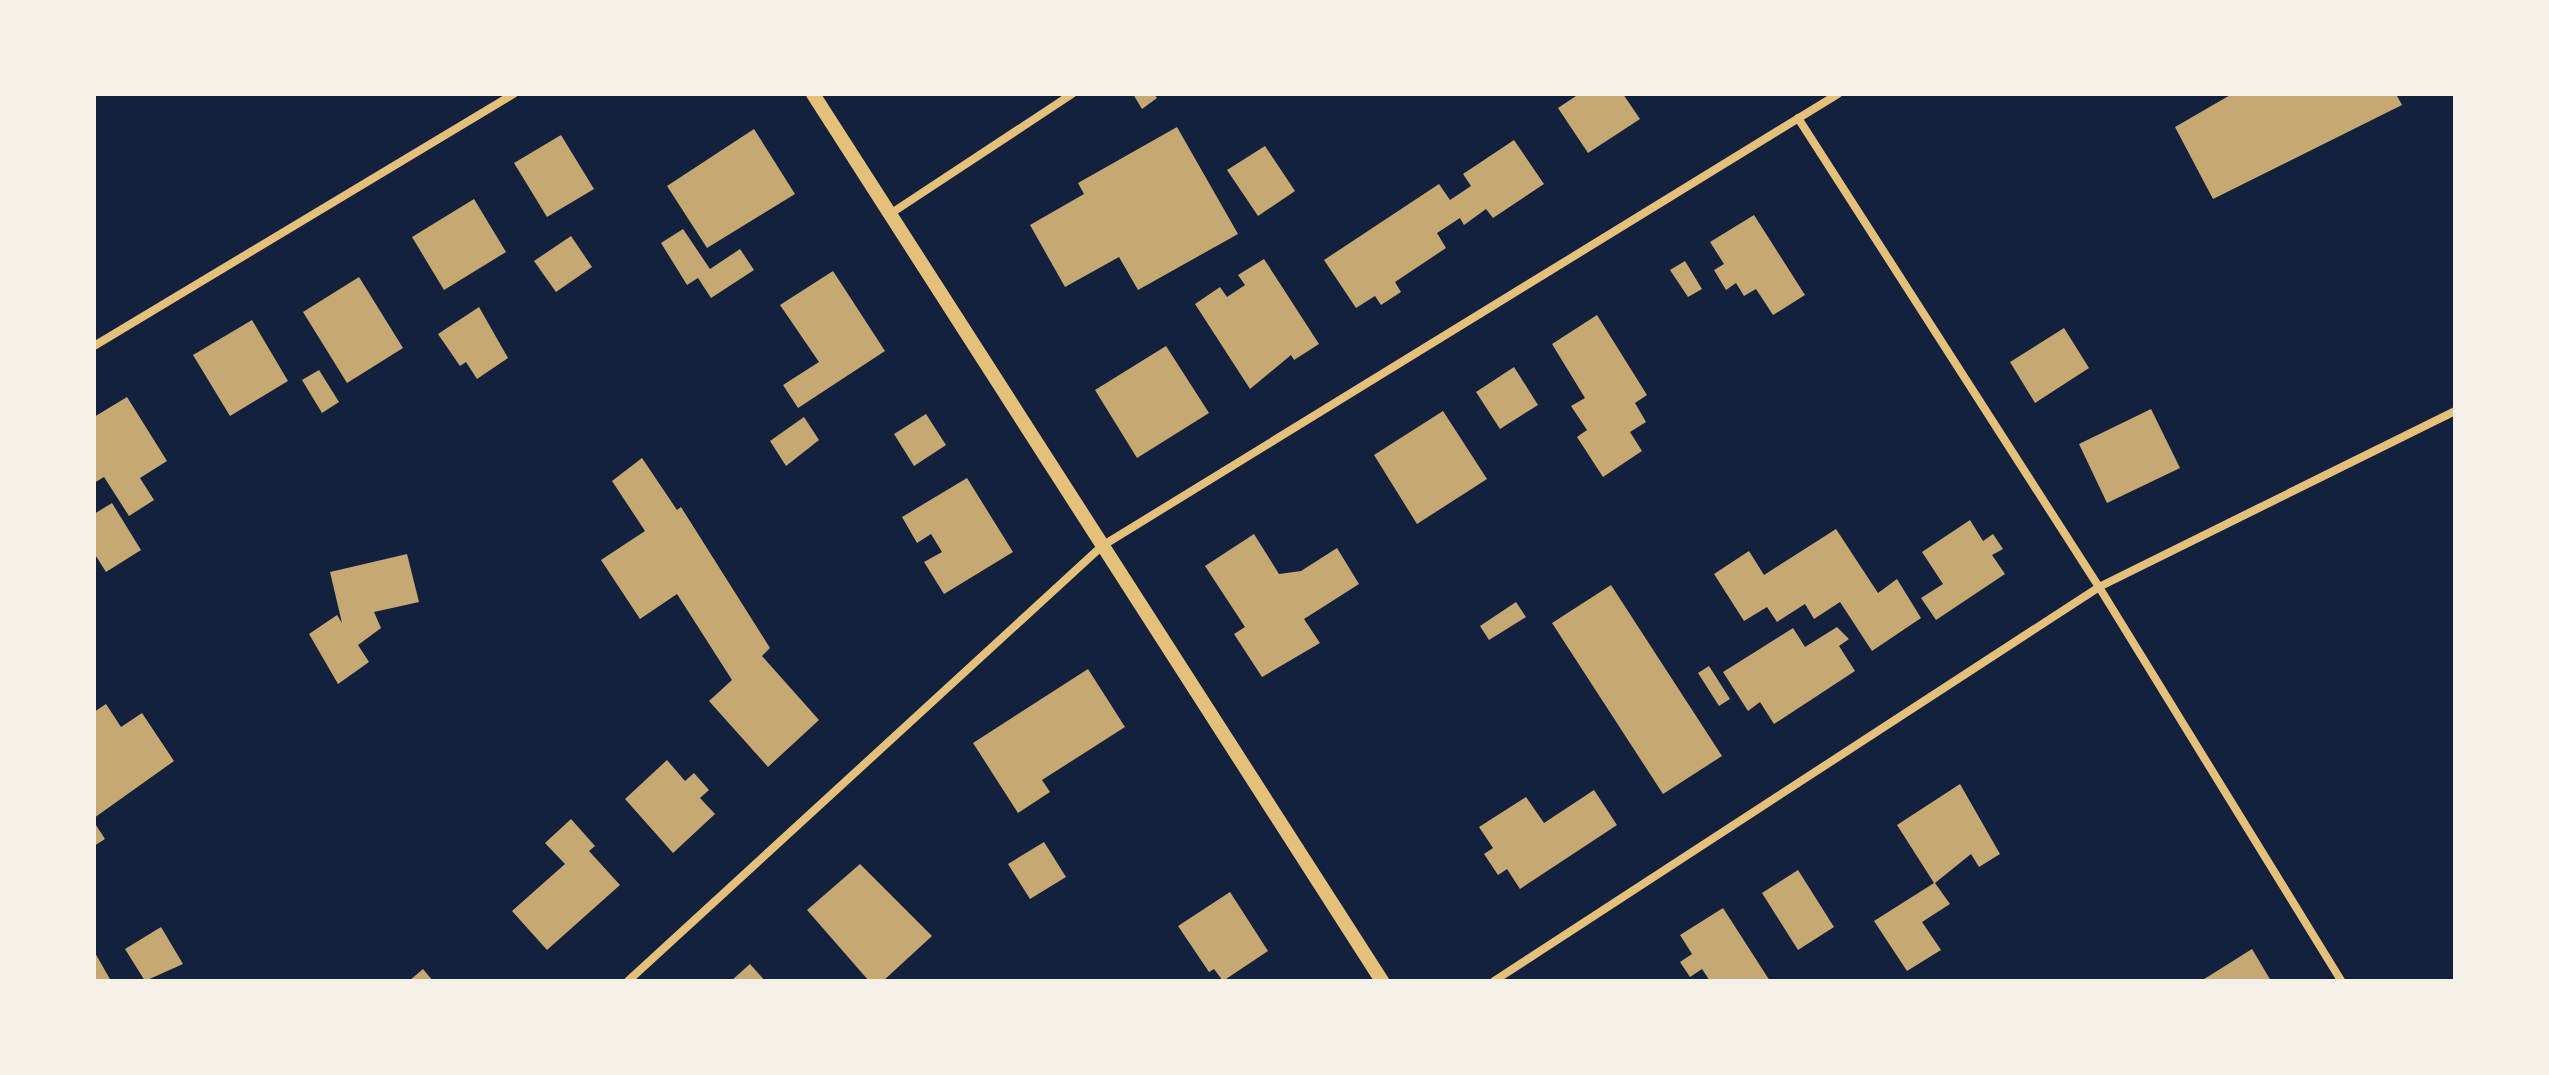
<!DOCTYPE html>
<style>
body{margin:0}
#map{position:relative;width:2549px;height:1075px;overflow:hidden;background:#14213d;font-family:Overpass,sans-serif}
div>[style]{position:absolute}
.building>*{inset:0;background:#c6a872}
.minor>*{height:8px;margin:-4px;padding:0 4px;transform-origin:4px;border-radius:4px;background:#e5c07b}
.tertiary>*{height:14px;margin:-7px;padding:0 7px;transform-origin:7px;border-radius:7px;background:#e5c07b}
span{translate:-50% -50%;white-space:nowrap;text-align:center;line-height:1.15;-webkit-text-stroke:7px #f6f1e7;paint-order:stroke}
.frame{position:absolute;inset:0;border:96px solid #f6f1e7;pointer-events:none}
</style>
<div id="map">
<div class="building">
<div style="clip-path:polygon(1133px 94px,1154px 94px,1157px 98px,1142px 109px)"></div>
<div style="clip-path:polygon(1579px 94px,1623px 94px,1640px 119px,1588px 153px,1558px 108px)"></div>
<div style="clip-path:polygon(2232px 94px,2396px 94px,2402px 105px,2213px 199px,2175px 127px)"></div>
<div style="clip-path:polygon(1177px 127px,1238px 234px,1138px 290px,1119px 257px,1065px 287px,1030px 225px,1084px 194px,1078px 183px)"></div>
<div style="clip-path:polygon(754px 129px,795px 194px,707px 248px,667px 186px)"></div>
<div style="clip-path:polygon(561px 135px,594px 189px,547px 217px,514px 163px)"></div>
<div style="clip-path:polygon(1514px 140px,1544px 184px,1493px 218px,1486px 209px,1464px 225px,1460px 218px,1437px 233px,1446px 248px,1395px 282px,1401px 292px,1381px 305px,1375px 296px,1356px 308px,1324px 260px,1439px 184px,1450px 200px,1471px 186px,1463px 174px)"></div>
<div style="clip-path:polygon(1265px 146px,1295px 191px,1258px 216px,1227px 170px)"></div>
<div style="clip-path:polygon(474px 199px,506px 252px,444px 290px,412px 237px)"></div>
<div style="clip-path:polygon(1754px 215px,1805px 295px,1773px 315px,1756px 289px,1744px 296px,1736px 283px,1726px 290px,1714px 270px,1724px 264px,1710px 242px)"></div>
<div style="clip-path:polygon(683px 229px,710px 269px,740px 249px,754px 270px,711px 298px,698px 278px,687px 285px,661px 243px)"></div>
<div style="clip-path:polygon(571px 236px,592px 267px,556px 292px,534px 261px)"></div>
<div style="clip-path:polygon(1264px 259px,1319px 344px,1294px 360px,1291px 355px,1250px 389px,1195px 304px,1220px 287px,1227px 297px,1245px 285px,1238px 275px)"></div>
<div style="clip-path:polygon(1685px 261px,1702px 289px,1688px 297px,1670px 270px)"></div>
<div style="clip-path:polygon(833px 271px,885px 351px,798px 408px,783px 385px,819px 362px,780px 305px)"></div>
<div style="clip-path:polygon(359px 277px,403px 348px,347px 383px,303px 312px)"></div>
<div style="clip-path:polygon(479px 307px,508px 358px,477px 379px,466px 362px,460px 366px,438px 334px)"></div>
<div style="clip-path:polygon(1597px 315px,1647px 395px,1635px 403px,1646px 422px,1630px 432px,1642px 451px,1603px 477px,1577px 437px,1587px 430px,1571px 406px,1585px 398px,1552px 344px)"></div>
<div style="clip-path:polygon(252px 320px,288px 381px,230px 416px,193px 355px)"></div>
<div style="clip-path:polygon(2064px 328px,2089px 368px,2035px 403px,2010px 362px)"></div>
<div style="clip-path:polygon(1166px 346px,1209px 413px,1137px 458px,1095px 390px)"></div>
<div style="clip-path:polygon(1514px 367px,1538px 405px,1500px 429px,1476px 392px)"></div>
<div style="clip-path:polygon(319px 370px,339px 402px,322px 413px,302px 380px)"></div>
<div style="clip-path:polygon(127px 397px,167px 461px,140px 478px,154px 500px,129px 516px,104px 477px,94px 483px,94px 417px)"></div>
<div style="clip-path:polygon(2151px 409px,2180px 468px,2107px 503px,2079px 444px)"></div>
<div style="clip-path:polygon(1443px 411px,1487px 479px,1417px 524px,1374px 455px)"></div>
<div style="clip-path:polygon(926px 414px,946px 445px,914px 466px,894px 434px)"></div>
<div style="clip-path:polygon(804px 417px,819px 440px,786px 466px,770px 441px)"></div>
<div style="clip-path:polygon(642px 458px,677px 510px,681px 507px,770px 648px,762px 656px,819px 720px,768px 767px,709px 701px,732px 680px,677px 594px,640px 619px,601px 560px,645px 531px,612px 481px)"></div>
<div style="clip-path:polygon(967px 478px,1013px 552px,944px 594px,924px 562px,942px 552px,931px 534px,917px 543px,902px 517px)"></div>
<div style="clip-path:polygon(112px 503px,141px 550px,106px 572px,94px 553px,94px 514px)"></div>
<div style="clip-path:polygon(1970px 520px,1983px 541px,1993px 534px,2003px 549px,1992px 555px,2005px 574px,1936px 620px,1921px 598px,1943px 584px,1922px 552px)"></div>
<div style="clip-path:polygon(1836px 529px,1878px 593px,1897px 579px,1921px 618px,1872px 651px,1840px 602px,1814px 619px,1805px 604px,1777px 622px,1767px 607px,1744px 621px,1714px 574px,1749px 551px,1764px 575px)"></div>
<div style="clip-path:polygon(1254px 534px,1279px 574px,1301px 571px,1337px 548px,1359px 584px,1304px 619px,1320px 643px,1262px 677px,1234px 634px,1245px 627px,1205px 566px)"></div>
<div style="clip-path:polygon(407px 554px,419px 602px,374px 612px,381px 628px,358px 645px,369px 662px,338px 684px,309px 634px,337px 615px,342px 623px,330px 572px)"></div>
<div style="clip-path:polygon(1611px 585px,1722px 756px,1663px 794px,1552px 623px)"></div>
<div style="clip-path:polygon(1516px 602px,1526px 617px,1489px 640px,1480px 626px)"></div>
<div style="clip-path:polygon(1837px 627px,1849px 639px,1839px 646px,1855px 671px,1774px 724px,1760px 702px,1748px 711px,1723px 672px,1793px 628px,1805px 647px)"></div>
<div style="clip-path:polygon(1709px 666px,1730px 699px,1719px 706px,1698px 673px)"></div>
<div style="clip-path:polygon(1088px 669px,1125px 727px,1042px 780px,1050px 792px,1018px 813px,973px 743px)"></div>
<div style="clip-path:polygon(106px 704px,121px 727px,142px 713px,174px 761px,94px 818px,94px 712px)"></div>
<div style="clip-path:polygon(667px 760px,685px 781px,694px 773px,709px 790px,700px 798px,715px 814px,673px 853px,625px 799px)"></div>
<div style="clip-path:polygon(1960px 784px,2000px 854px,1979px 867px,1971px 854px,1935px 883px,1950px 904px,1922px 922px,1941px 950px,1907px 971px,1874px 921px,1934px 883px,1897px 825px)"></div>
<div style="clip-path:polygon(1594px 790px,1617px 825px,1520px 889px,1507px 869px,1498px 875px,1484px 854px,1493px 848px,1479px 827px,1526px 797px,1544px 823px)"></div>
<div style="clip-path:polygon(571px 819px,595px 846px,589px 851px,620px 885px,547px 950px,512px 911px,565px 864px,545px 843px)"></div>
<div style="clip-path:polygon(94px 822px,105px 839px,94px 846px)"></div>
<div style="clip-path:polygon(1044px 842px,1066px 877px,1030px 899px,1008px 864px)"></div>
<div style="clip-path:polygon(860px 864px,932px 936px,883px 981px,869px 981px,807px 910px)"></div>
<div style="clip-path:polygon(1798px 870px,1834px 927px,1798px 950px,1762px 893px)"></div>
<div style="clip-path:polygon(1230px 892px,1268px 951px,1223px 981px,1214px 969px,1209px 972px,1178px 926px)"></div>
<div style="clip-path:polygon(1723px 908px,1770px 981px,1710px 981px,1702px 969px,1690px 977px,1680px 962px,1692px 954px,1680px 935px)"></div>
<div style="clip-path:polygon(161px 927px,183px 964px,145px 981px,125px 949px)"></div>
<div style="clip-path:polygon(2252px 949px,2271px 981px,2201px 981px)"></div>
<div style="clip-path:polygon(94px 951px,111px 981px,94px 981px)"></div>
<div style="clip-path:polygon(750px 964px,765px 981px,731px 981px)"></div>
<div style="clip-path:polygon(423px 969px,433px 981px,409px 981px)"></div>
</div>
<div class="minor">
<div style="left:1798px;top:118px;width:557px;rotate:57.31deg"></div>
<div style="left:2099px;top:587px;width:462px;rotate:58.4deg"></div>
<div style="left:890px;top:214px;width:218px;rotate:-33.4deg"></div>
<div style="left:94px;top:346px;width:490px;rotate:-31deg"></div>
<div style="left:628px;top:981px;width:643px;rotate:-42.54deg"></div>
<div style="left:1102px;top:546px;width:864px;rotate:-31.56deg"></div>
<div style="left:1494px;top:981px;width:722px;rotate:-33.07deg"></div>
<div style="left:2099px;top:587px;width:397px;rotate:-26.3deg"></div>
</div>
<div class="tertiary">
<div style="left:813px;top:94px;width:1054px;rotate:57.32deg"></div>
</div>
<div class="frame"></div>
</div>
